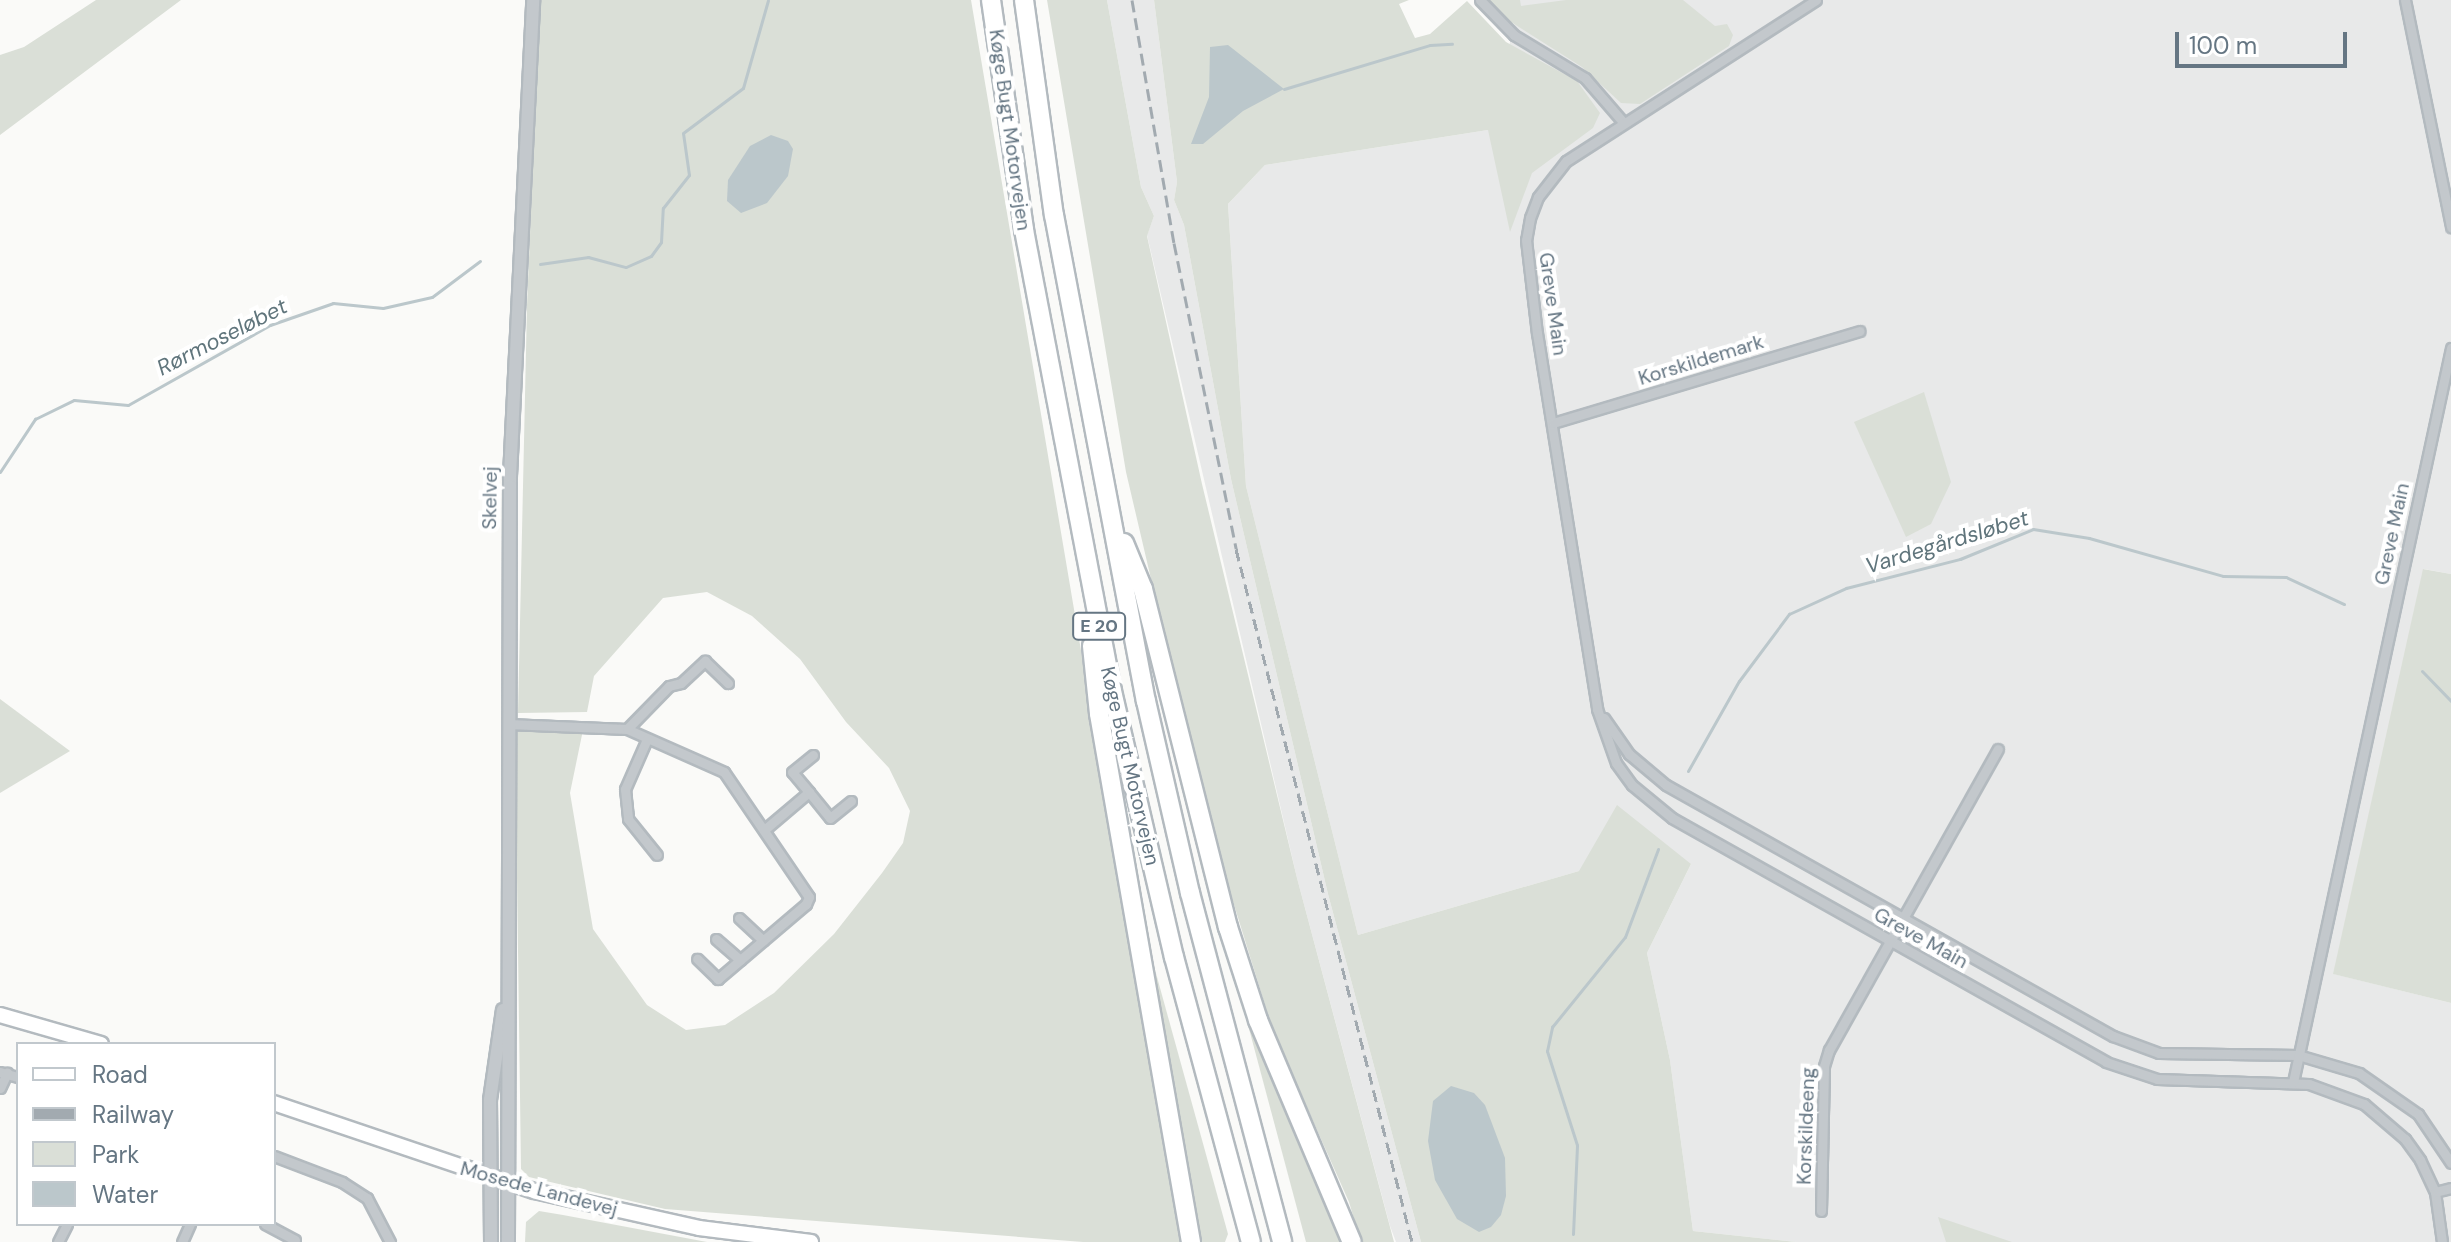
<!DOCTYPE html>
<meta charset="utf-8">
<style>
body{margin:0}
#map{position:relative;width:2451px;height:1242px;overflow:hidden;background:#fafaf8;font-family:"DM Sans",sans-serif}
div>[style]{position:absolute}
.built>*{inset:0;background:#e8e9e9}
.green>*{inset:0;background:#dadfd7}
.water>*{inset:0;background:#bbc7cb}
.stream>*{height:3px;margin:-1.5px;padding:0 1.5px;transform-origin:1.5px;border-radius:1.5px;background:#bbc7cb}
.roads{filter:drop-shadow(2px 0 #b3babf) drop-shadow(-2px 0 #b3babf) drop-shadow(0 2px #b3babf) drop-shadow(0 -2px #b3babf)}
.minor>*{height:9px;margin:-4.5px;padding:0 4.5px;transform-origin:4.5px;border-radius:4.5px;background:#c3c8cc}
.tertiary>*{height:12px;margin:-6px;padding:0 6px;transform-origin:6px;border-radius:6px;background:#c3c8cc}
.secondary>*{height:14px;margin:-7px;padding:0 7px;transform-origin:7px;border-radius:7px;background:#fff}
.motorway>*{height:18px;margin:-9px;padding:0 9px;transform-origin:9px;border-radius:9px;background:#fff}
.rail>*{height:3px;margin-top:-1.5px;transform-origin:0;background:repeating-linear-gradient(90deg,#a2aab0 0 12px,transparent 0 18px)}
span{translate:-50% -50%;white-space:nowrap;text-align:center;line-height:1.15;-webkit-text-stroke:8px #fff;paint-order:stroke}
.shield-label span{padding:2px 6px;background:#fff;border:2px solid;border-radius:6px;-webkit-text-stroke-width:0}
.shield-label{font-size:18px;color:#657683;font-weight:700}
.street-label{font-size:20px;color:#657683}
.water-label{font-size:22px;color:#60757c;font-style:italic}
.legend{position:absolute;left:16px;top:1042px;width:260px;height:184px;box-sizing:border-box;background:#fff;border:2px solid #c1c8cd;margin:0;padding:10px 14px;list-style:none;font-size:24px;color:#657683}
.legend li{display:flex;align-items:center;gap:16px;height:40px}
.legend b{width:40px;border:2px solid #c1c8cd}
.scale{position:absolute;left:2175px;top:32px;width:172px;height:36px;box-sizing:border-box;border:4px solid #657683;border-top:0;padding-left:10px;font-size:24px;line-height:28px;white-space:nowrap;color:#657683;-webkit-text-stroke:6px #fff;paint-order:stroke}
</style>
<div id="map">
<div class="built">
<div style="clip-path:polygon(1107px 0,1154px 0,1177px 182px,1174px 200px,1184px 225px,1231px 479px,1328px 894px,1421px 1242px,1396px 1242px,1390px 1226px,1297px 878px,1147px 235px,1154px 216px,1141px 187px)"></div>
<div style="clip-path:polygon(1515px 0,2451px 0,2451px 574px,2424px 569px,2334px 974px,2451px 1003px,2451px 1242px,1796px 1242px,1693px 1231px,1670px 1060px,1647px 953px,1691px 864px,1579px 871px,1358px 935px,1246px 486px,1228px 204px,1265px 165px,1488px 130px,1517px 14px)"></div>
</div>
<div class="green">
<div style="clip-path:polygon(96px 0,181px 0,0 135px,0 55px,24px 47px)"></div>
<div style="clip-path:polygon(540px 0,971px 0,1181px 1242px,1083px 1242px,665px 1209px,529px 1177px,521px 1169px,515px 731px,583px 730px,570px 793px,593px 929px,647px 1005px,686px 1030px,725px 1025px,774px 993px,834px 934px,882px 873px,903px 843px,910px 811px,889px 768px,846px 722px,800px 659px,752px 616px,707px 592px,663px 598px,594px 676px,587px 712px,518px 713px,527px 305px)"></div>
<div style="clip-path:polygon(1047px 0,1107px 0,1141px 187px,1154px 216px,1147px 236px,1202px 484px,1297px 878px,1394px 1242px,1361px 1242px,1349px 1202px,1273px 1031px,1206px 814px,1126px 472px)"></div>
<div style="clip-path:polygon(1154px 0,1409px 0,1399px 4px,1415px 38px,1430px 34px,1467px 1px,1506px 42px,1577px 81px,1600px 113px,1593px 128px,1532px 173px,1510px 232px,1488px 130px,1265px 165px,1228px 204px,1246px 486px,1358px 935px,1579px 871px,1617px 805px,1691px 864px,1647px 953px,1670px 1060px,1693px 1231px,1796px 1242px,1421px 1242px,1328px 894px,1231px 479px,1184px 225px,1174px 200px,1177px 182px)"></div>
<div style="clip-path:polygon(1486px 0,1520px 0,1521px 6px,1566px 0,1683px 0,1715px 26px,1727px 24px,1733px 35px,1729px 46px,1640px 104px,1621px 103px,1582px 67px,1511px 22px)"></div>
<div style="clip-path:polygon(1924px 392px,1951px 482px,1931px 524px,1906px 537px,1854px 422px)"></div>
<div style="clip-path:polygon(2423px 569px,2451px 574px,2451px 1003px,2333px 974px)"></div>
<div style="clip-path:polygon(0 699px,70px 751px,0 793px)"></div>
<div style="clip-path:polygon(1141px 919px,1228px 1234px,1225px 1242px,1197px 1242px)"></div>
<div style="clip-path:polygon(1225px 939px,1346px 1242px,1306px 1242px)"></div>
<div style="clip-path:polygon(539px 1211px,563px 1215px,707px 1242px,525px 1242px,526px 1222px)"></div>
<div style="clip-path:polygon(1938px 1217px,2012px 1242px,1946px 1242px)"></div>
</div>
<div class="water">
<div style="clip-path:polygon(1228px 45px,1284px 89px,1243px 111px,1203px 144px,1191px 144px,1209px 97px,1210px 47px)"></div>
<div style="clip-path:polygon(771px 135px,788px 141px,793px 149px,788px 176px,767px 203px,741px 213px,727px 201px,728px 180px,750px 146px)"></div>
<div style="clip-path:polygon(1451px 1086px,1474px 1093px,1485px 1105px,1505px 1158px,1506px 1196px,1501px 1215px,1491px 1227px,1479px 1232px,1457px 1219px,1435px 1180px,1428px 1141px,1433px 1101px)"></div>
</div>
<div class="stream">
<div style="left:1284px;top:89px;width:152px;rotate:-16.8deg"></div>
<div style="left:1430px;top:45px;width:22px;rotate:-3deg"></div>
<div style="left:540px;top:264px;width:49px;rotate:-8.3deg"></div>
<div style="left:588px;top:257px;width:39px;rotate:15deg"></div>
<div style="left:626px;top:267px;width:27px;rotate:-24deg"></div>
<div style="left:651px;top:256px;width:17px;rotate:-54deg"></div>
<div style="left:661px;top:242px;width:34px;rotate:-87deg"></div>
<div style="left:663px;top:208px;width:42px;rotate:-51.8deg"></div>
<div style="left:689px;top:175px;width:42px;rotate:-98.1deg"></div>
<div style="left:683px;top:133px;width:75px;rotate:-36.9deg"></div>
<div style="left:743px;top:88px;width:91px;rotate:-74.1deg"></div>
<div style="left:0;top:472px;width:64px;rotate:-56.6deg"></div>
<div style="left:35px;top:419px;width:43px;rotate:-26deg"></div>
<div style="left:74px;top:400px;width:54px;rotate:5.3deg"></div>
<div style="left:128px;top:405px;width:163px;rotate:-29.4deg"></div>
<div style="left:270px;top:325px;width:67px;rotate:-19.2deg"></div>
<div style="left:333px;top:303px;width:50px;rotate:5.7deg"></div>
<div style="left:383px;top:308px;width:50px;rotate:-12.7deg"></div>
<div style="left:432px;top:297px;width:60px;rotate:-36.9deg"></div>
<div style="left:2422px;top:671px;width:42px;rotate:46deg"></div>
<div style="left:1688px;top:771px;width:103px;rotate:-60.5deg"></div>
<div style="left:1739px;top:681px;width:84px;rotate:-53.3deg"></div>
<div style="left:1789px;top:614px;width:63px;rotate:-24.5deg"></div>
<div style="left:1846px;top:588px;width:118px;rotate:-14.3deg"></div>
<div style="left:1960px;top:559px;width:79px;rotate:-22.3deg"></div>
<div style="left:2033px;top:529px;width:57px;rotate:9.1deg"></div>
<div style="left:2089px;top:538px;width:139px;rotate:15.8deg"></div>
<div style="left:2223px;top:576px;width:63px;rotate:0.9deg"></div>
<div style="left:2286px;top:577px;width:64px;rotate:25deg"></div>
<div style="left:1573px;top:1234px;width:89px;rotate:-87.4deg"></div>
<div style="left:1577px;top:1145px;width:99px;rotate:-107.7deg"></div>
<div style="left:1547px;top:1051px;width:25px;rotate:-78deg"></div>
<div style="left:1552px;top:1027px;width:116px;rotate:-51deg"></div>
<div style="left:1625px;top:937px;width:94px;rotate:-69.4deg"></div>
</div>
<div class="roads">
<div class="minor">
<div style="left:1480px;top:0;width:49px;rotate:45.8deg"></div>
<div style="left:1514px;top:35px;width:83px;rotate:31.2deg"></div>
<div style="left:1585px;top:78px;width:58px;rotate:49.2deg"></div>
<div style="left:1816px;top:0;width:297px;rotate:147.2deg"></div>
<div style="left:1566px;top:161px;width:46px;rotate:127.9deg"></div>
<div style="left:1538px;top:197px;width:22px;rotate:111deg"></div>
<div style="left:1530px;top:218px;width:22px;rotate:100deg"></div>
<div style="left:1526px;top:240px;width:94px;rotate:83.3deg"></div>
<div style="left:1537px;top:333px;width:381px;rotate:80.9deg"></div>
<div style="left:1597px;top:709px;width:57px;rotate:70.6deg"></div>
<div style="left:1616px;top:763px;width:27px;rotate:54deg"></div>
<div style="left:1632px;top:785px;width:52px;rotate:39.5deg"></div>
<div style="left:1672px;top:818px;width:498px;rotate:29.3deg"></div>
<div style="left:2106px;top:1062px;width:54px;rotate:18.4deg"></div>
<div style="left:2157px;top:1079px;width:152px;rotate:1.9deg"></div>
<div style="left:2309px;top:1084px;width:59px;rotate:20deg"></div>
<div style="left:2364px;top:1104px;width:54px;rotate:40.5deg"></div>
<div style="left:2405px;top:1139px;width:26px;rotate:54deg"></div>
<div style="left:2420px;top:1160px;width:35px;rotate:65deg"></div>
<div style="left:2435px;top:1192px;width:50px;rotate:82deg"></div>
<div style="left:2405px;top:0;width:232px;rotate:78.5deg"></div>
<div style="left:1553px;top:423px;width:320px;rotate:-16.7deg"></div>
<div style="left:1604px;top:718px;width:44px;rotate:55.2deg"></div>
<div style="left:1629px;top:754px;width:48px;rotate:40deg"></div>
<div style="left:1666px;top:785px;width:513px;rotate:29.32deg"></div>
<div style="left:2113px;top:1036px;width:49px;rotate:20.3deg"></div>
<div style="left:2159px;top:1053px;width:139px;rotate:0.8deg"></div>
<div style="left:2298px;top:1055px;width:64px;rotate:16.4deg"></div>
<div style="left:2359px;top:1073px;width:72px;rotate:34.8deg"></div>
<div style="left:2418px;top:1114px;width:59px;rotate:56deg"></div>
<div style="left:508px;top:724px;width:119px;rotate:2.4deg"></div>
<div style="left:627px;top:729px;width:106px;rotate:23.9deg"></div>
<div style="left:724px;top:772px;width:151px;rotate:55.8deg"></div>
<div style="left:809px;top:897px;width:8px;rotate:113deg"></div>
<div style="left:806px;top:904px;width:116px;rotate:139.6deg"></div>
<div style="left:718px;top:979px;width:29px;rotate:-136deg"></div>
<div style="left:627px;top:729px;width:60px;rotate:-45.7deg"></div>
<div style="left:669px;top:686px;width:12px;rotate:-14deg"></div>
<div style="left:681px;top:683px;width:33px;rotate:-43deg"></div>
<div style="left:705px;top:661px;width:32px;rotate:44deg"></div>
<div style="left:647px;top:739px;width:55px;rotate:113.7deg"></div>
<div style="left:625px;top:789px;width:30px;rotate:84deg"></div>
<div style="left:628px;top:819px;width:46px;rotate:51.1deg"></div>
<div style="left:809px;top:792px;width:26px;rotate:-130deg"></div>
<div style="left:792px;top:772px;width:27px;rotate:-39deg"></div>
<div style="left:764px;top:830px;width:59px;rotate:-40.2deg"></div>
<div style="left:809px;top:792px;width:33px;rotate:51deg"></div>
<div style="left:830px;top:818px;width:27px;rotate:-39deg"></div>
<div style="left:739px;top:918px;width:33px;rotate:43deg"></div>
<div style="left:716px;top:939px;width:32px;rotate:41deg"></div>
<div style="left:0;top:1072px;width:19px;rotate:16deg"></div>
<div style="left:2293px;top:1082px;width:751px;rotate:-77.85deg"></div>
<div style="left:0;top:1088px;width:17px;rotate:-65deg"></div>
<div style="left:274px;top:1156px;width:73px;rotate:20.9deg"></div>
<div style="left:342px;top:1182px;width:30px;rotate:33deg"></div>
<div style="left:367px;top:1198px;width:50px;rotate:62.4deg"></div>
<div style="left:2435px;top:1192px;width:16px;rotate:-14deg"></div>
<div style="left:1821px;top:1211px;width:145px;rotate:-88.8deg"></div>
<div style="left:1824px;top:1066px;width:17px;rotate:-73deg"></div>
<div style="left:1829px;top:1050px;width:345px;rotate:-60.7deg"></div>
<div style="left:265px;top:1224px;width:34px;rotate:28deg"></div>
<div style="left:58px;top:1242px;width:20px;rotate:-63deg"></div>
<div style="left:182px;top:1242px;width:20px;rotate:-66deg"></div>
</div>
<div class="tertiary">
<div style="left:491px;top:1242px;width:142px;rotate:-90.4deg"></div>
<div style="left:490px;top:1100px;width:91px;rotate:-81.8deg"></div>
<div style="left:508px;top:1242px;width:766px;rotate:-89.85deg"></div>
<div style="left:510px;top:476px;width:477px;rotate:-87.2deg"></div>
</div>
<div class="secondary">
<div style="left:0;top:1015px;width:105px;rotate:16deg"></div>
<div style="left:274px;top:1103px;width:274px;rotate:18.7deg"></div>
<div style="left:534px;top:1191px;width:169px;rotate:12.6deg"></div>
<div style="left:699px;top:1228px;width:113px;rotate:7.1deg"></div>
</div>
<div class="motorway">
<div style="left:991px;top:0;width:232px;rotate:81.8deg"></div>
<div style="left:1024px;top:230px;width:469px;rotate:79.2deg"></div>
<div style="left:1112px;top:691px;width:273px;rotate:76.9deg"></div>
<div style="left:1174px;top:957px;width:295px;rotate:74.9deg"></div>
<div style="left:1024px;top:0;width:217px;rotate:82.1deg"></div>
<div style="left:1054px;top:215px;width:495px;rotate:79.3deg"></div>
<div style="left:1146px;top:701px;width:197px;rotate:77.1deg"></div>
<div style="left:1190px;top:893px;width:361px;rotate:75.2deg"></div>
<div style="left:1124px;top:543px;width:50px;rotate:67.6deg"></div>
<div style="left:1143px;top:589px;width:349px;rotate:75.9deg"></div>
<div style="left:1228px;top:927px;width:98px;rotate:72.1deg"></div>
<div style="left:1258px;top:1020px;width:241px;rotate:67.1deg"></div>
<div style="left:1092px;top:646px;width:68px;rotate:84.1deg"></div>
<div style="left:1099px;top:714px;width:536px;rotate:80.12deg"></div>
</div>
</div>
<div class="rail">
<div style="left:1132px;top:0;width:247px;rotate:80.2deg"></div>
<div style="left:1174px;top:243px;width:312px;rotate:78.5deg"></div>
<div style="left:1236px;top:549px;width:715px;rotate:75.75deg"></div>
</div>
<div class="shield-label">
<span style="left:1099px;top:626px">E 20</span>
</div>
<div class="street-label">
<span style="left:1010px;top:130px;rotate:82deg">Køge Bugt Motorvejen</span>
<span style="left:1553px;top:304px;rotate:82deg">Greve Main</span>
<span style="left:1701px;top:360px;rotate:-17deg">Korskildemark</span>
<span style="left:490px;top:498px;rotate:-89deg">Skelvej</span>
<span style="left:2392px;top:534px;rotate:-78deg">Greve Main</span>
<span style="left:1130px;top:766px;rotate:77deg">Køge Bugt Motorvejen</span>
<span style="left:1921px;top:938px;rotate:29deg">Greve Main</span>
<span style="left:1806px;top:1126px;rotate:-88deg">Korskildeeng</span>
<span style="left:539px;top:1189px;rotate:15deg">Mosede Landevej</span>
</div>
<div class="water-label">
<span style="left:222px;top:337px;rotate:-27deg">Rørmoseløbet</span>
<span style="left:1947px;top:542px;rotate:-17deg">Vardegårdsløbet</span>
</div>
<ul class="legend">
<li><b style="height:10px;background:#fff"></b>Road</li>
<li><b style="height:10px;background:#a2aab0"></b>Railway</li>
<li><b style="height:22px;background:#dadfd7"></b>Park</li>
<li><b style="height:22px;background:#bbc7cb"></b>Water</li>
</ul>
<div class="scale">100 m</div>
</div>
